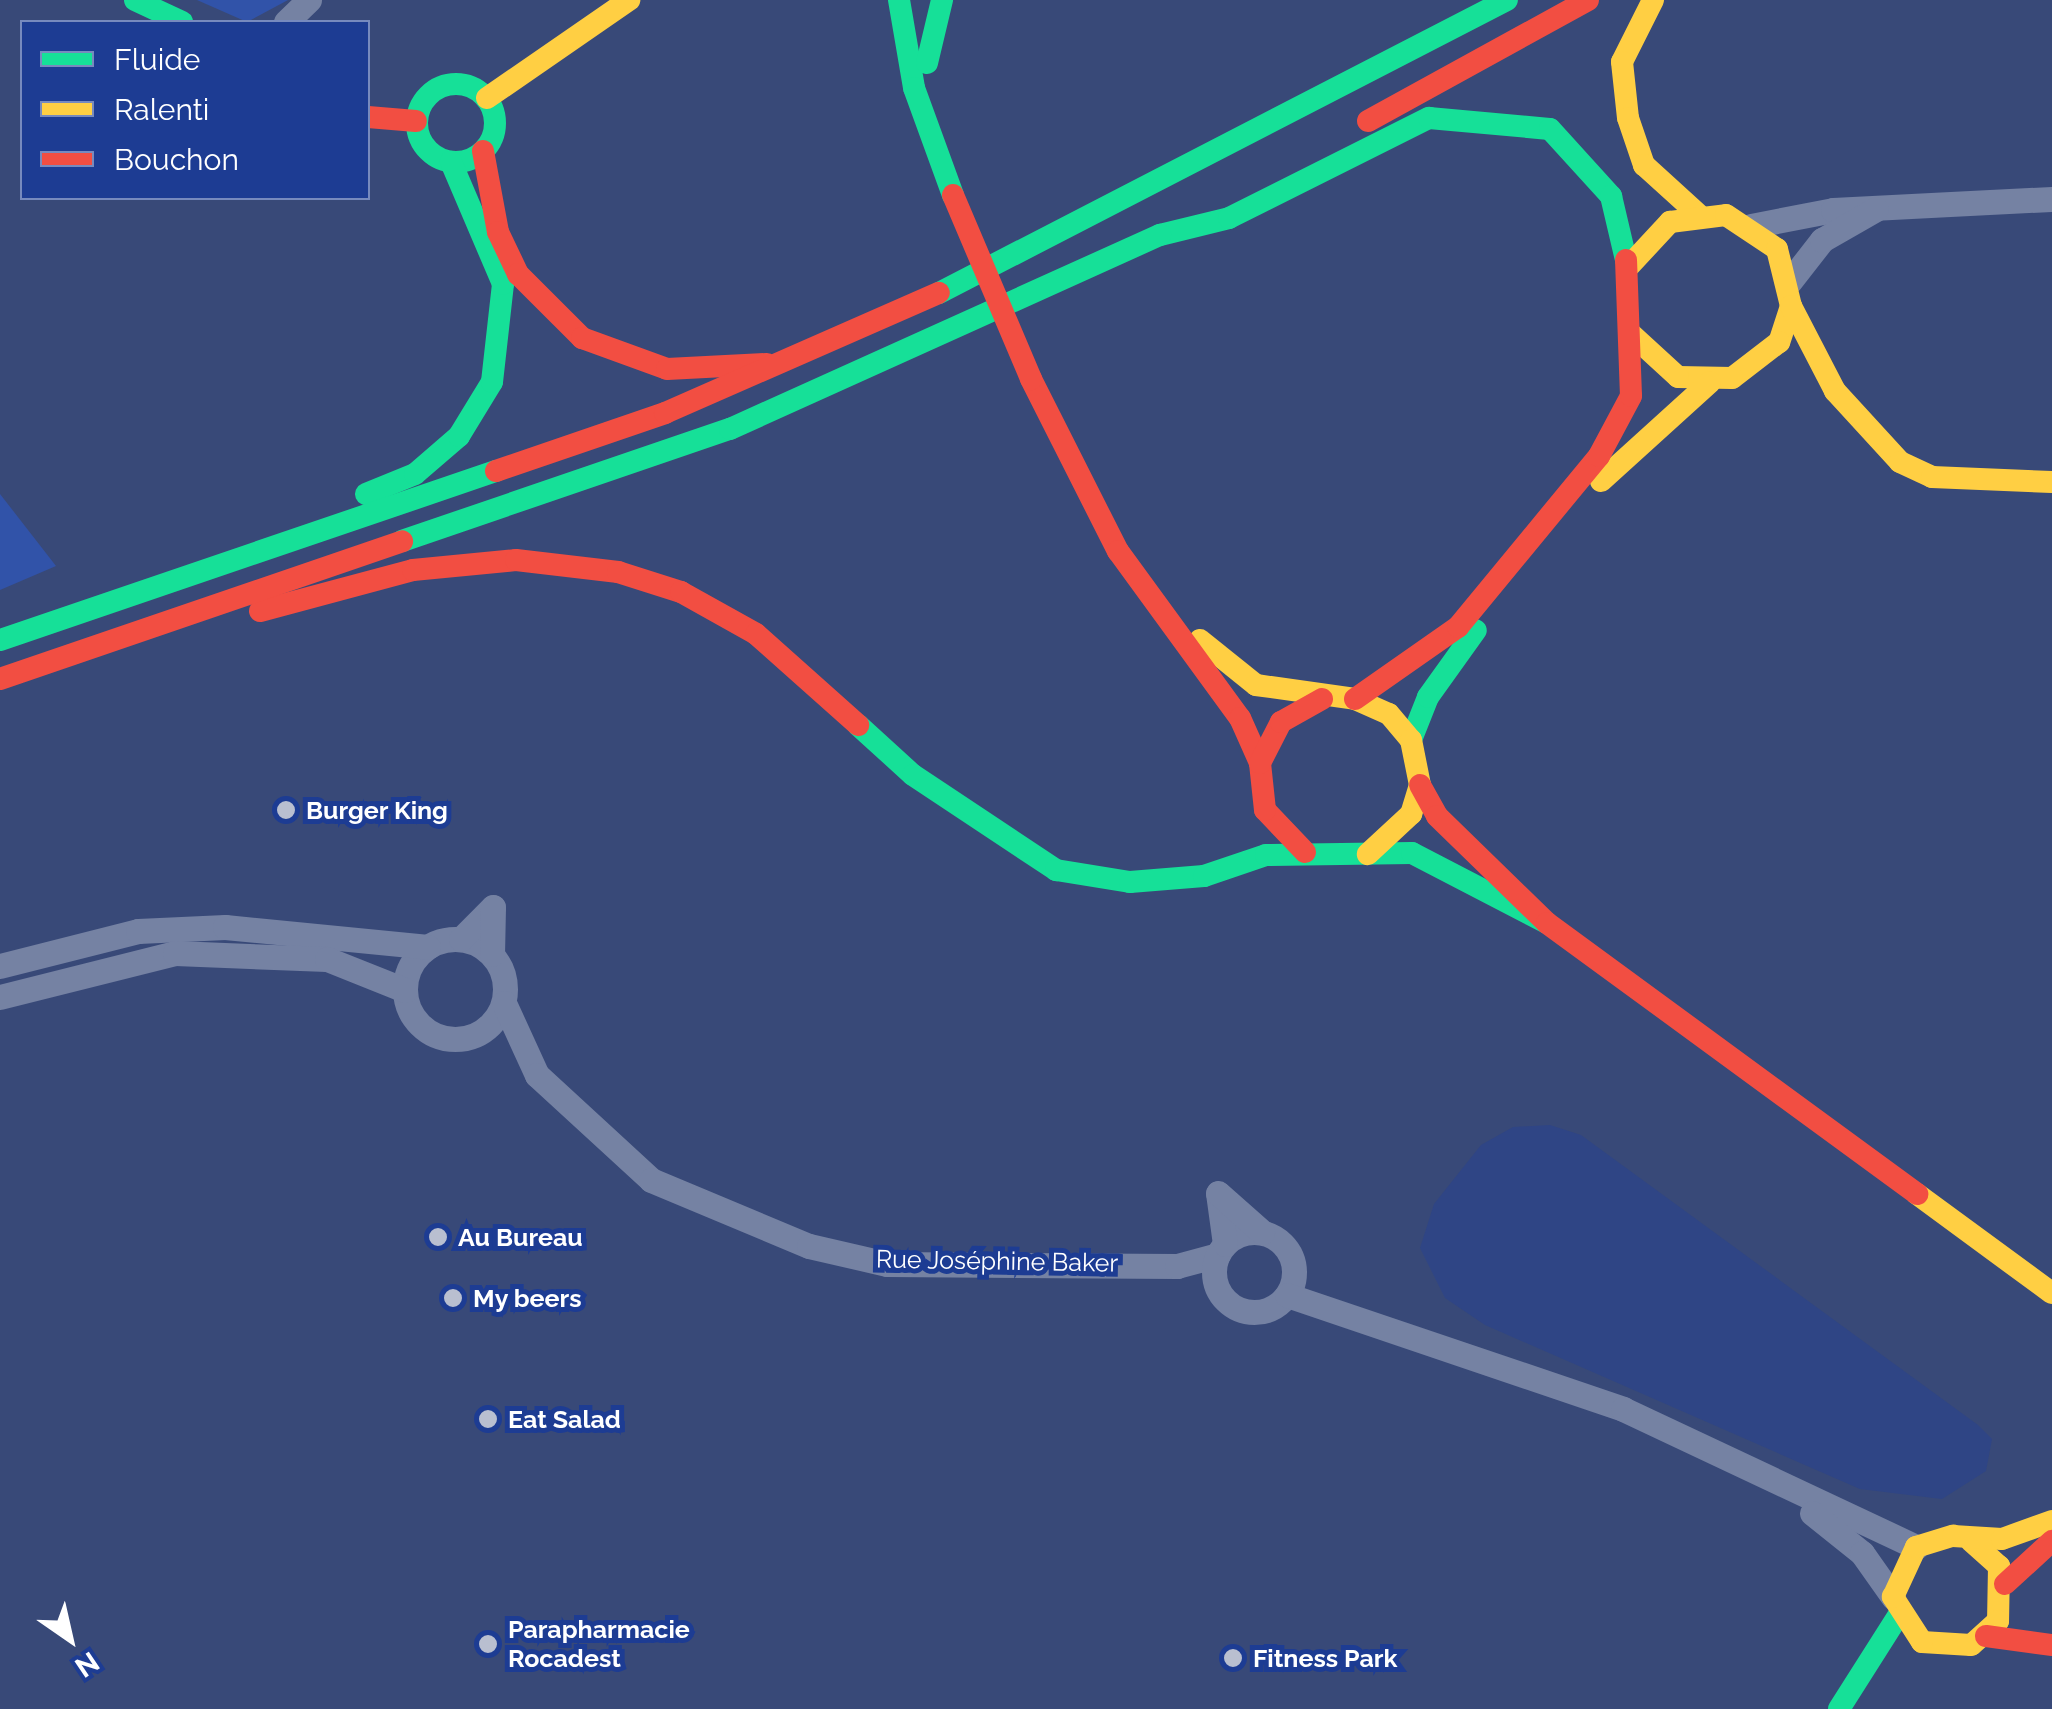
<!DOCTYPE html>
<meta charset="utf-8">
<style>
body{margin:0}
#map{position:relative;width:2052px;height:1709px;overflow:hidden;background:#384978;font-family:Raleway,sans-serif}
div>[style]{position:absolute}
.green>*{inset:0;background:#3153a9}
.water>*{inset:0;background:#2f4585}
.street>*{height:25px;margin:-12.5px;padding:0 12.5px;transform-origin:12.5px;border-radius:12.5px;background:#7582a3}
.street>.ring{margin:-12.5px;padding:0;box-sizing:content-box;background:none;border:25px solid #7582a3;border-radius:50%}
.fast>*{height:22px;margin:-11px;padding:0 11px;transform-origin:11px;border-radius:11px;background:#16e098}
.fast>.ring{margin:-11px;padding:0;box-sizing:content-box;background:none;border:22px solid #16e098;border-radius:50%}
.slow>*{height:22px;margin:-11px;padding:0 11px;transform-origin:11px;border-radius:11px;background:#ffcf43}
.jam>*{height:22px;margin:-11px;padding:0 11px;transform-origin:11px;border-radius:11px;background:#f24e42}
.jam-bridge>*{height:22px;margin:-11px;padding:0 11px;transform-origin:11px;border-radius:11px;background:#f24e42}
.dots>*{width:28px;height:28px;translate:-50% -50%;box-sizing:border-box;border:5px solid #1d3c93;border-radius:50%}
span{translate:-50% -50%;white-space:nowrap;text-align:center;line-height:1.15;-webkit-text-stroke:10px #1d3c93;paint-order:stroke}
.poi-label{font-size:25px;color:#fff;font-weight:700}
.left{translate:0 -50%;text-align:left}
.street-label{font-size:25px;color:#fff}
.legend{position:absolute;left:20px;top:20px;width:350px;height:180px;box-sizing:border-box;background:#1d3c93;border:2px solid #778abe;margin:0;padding:12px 18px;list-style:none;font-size:30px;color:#fff}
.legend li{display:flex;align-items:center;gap:20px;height:50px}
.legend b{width:50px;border:2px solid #778abe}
.north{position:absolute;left:20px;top:1589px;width:100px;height:100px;-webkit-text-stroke:8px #1d3c93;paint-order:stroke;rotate:146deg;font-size:28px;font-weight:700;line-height:40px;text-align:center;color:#fff}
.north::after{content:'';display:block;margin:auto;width:35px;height:45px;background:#fff;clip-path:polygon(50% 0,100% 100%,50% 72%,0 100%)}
</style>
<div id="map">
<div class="green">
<div style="clip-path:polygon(197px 0,288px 0,247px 22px)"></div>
<div style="clip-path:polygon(0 494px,56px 566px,0 590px)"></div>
</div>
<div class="water">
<div style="clip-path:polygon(1550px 1125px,1581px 1135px,1978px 1425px,1992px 1439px,1986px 1471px,1942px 1499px,1860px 1489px,1485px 1325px,1445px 1298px,1420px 1248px,1434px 1204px,1481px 1145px,1513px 1127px)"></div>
</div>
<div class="street">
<div style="left:286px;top:22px;width:32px;rotate:-44deg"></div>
<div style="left:1751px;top:226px;width:84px;rotate:-11deg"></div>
<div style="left:1833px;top:210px;width:219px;rotate:-2.9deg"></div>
<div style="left:1790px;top:281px;width:52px;rotate:-52deg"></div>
<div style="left:1822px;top:240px;width:62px;rotate:-29.9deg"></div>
<div class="ring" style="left:405px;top:939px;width:75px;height:75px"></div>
<div style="left:461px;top:939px;width:45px;rotate:-45deg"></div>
<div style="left:493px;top:907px;width:47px;rotate:91.2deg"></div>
<div style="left:0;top:966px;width:142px;rotate:-14.2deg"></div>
<div style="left:138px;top:931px;width:87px;rotate:-2.6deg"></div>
<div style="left:225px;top:927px;width:204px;rotate:5.6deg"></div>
<div style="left:0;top:997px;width:180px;rotate:-14.1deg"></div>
<div style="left:175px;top:953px;width:152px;rotate:2.3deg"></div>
<div style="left:327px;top:959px;width:84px;rotate:21.7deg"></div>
<div style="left:504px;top:1003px;width:79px;rotate:65.4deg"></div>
<div style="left:537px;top:1075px;width:155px;rotate:42.6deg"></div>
<div style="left:651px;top:1180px;width:171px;rotate:22.7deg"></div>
<div style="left:809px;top:1246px;width:80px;rotate:13deg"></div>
<div style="left:887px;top:1264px;width:290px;rotate:0.4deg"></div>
<div style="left:1177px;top:1266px;width:42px;rotate:-15deg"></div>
<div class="ring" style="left:1214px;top:1232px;width:55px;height:55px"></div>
<div style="left:1225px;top:1244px;width:51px;rotate:-97.8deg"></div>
<div style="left:1218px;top:1193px;width:59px;rotate:41.6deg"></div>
<div style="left:1287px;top:1295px;width:355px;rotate:18.7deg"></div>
<div style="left:1623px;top:1409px;width:324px;rotate:25.2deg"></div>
<div style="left:1812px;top:1513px;width:64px;rotate:38.7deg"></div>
<div style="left:1862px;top:1553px;width:54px;rotate:54.8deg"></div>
</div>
<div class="fast">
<div style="left:135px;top:0;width:52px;rotate:25.1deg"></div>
<div style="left:899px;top:0;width:89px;rotate:80.3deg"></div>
<div style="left:914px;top:88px;width:114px;rotate:70deg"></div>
<div style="left:927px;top:63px;width:65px;rotate:-76.6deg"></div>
<div class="ring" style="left:417px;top:84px;width:56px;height:56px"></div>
<div style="left:1160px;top:235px;width:71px;rotate:-13.8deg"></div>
<div style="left:1229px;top:218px;width:224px;rotate:-26.6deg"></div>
<div style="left:1429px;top:118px;width:121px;rotate:5.2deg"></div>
<div style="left:1550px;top:129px;width:91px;rotate:47.7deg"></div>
<div style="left:1611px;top:196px;width:66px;rotate:76.8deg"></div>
<div style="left:939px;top:293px;width:639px;rotate:-27.29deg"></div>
<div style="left:366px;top:494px;width:53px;rotate:-22.2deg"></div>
<div style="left:415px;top:474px;width:58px;rotate:-40.8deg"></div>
<div style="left:459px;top:436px;width:63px;rotate:-58.6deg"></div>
<div style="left:492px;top:382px;width:99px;rotate:-83.6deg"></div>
<div style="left:503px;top:284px;width:133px;rotate:-113.1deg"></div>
<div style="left:402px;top:541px;width:347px;rotate:-18.9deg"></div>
<div style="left:730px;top:429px;width:472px;rotate:-24.3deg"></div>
<div style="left:0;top:640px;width:524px;rotate:-18.82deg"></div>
<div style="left:858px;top:725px;width:74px;rotate:42.3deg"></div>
<div style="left:913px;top:775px;width:172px;rotate:33.6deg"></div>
<div style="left:1056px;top:870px;width:75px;rotate:9.2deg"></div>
<div style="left:1130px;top:882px;width:74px;rotate:-4.6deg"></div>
<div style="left:1204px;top:876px;width:65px;rotate:-18.7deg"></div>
<div style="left:1266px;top:855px;width:146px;rotate:-0.8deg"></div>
<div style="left:1412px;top:853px;width:152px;rotate:27.4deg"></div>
<div style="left:1411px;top:740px;width:46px;rotate:-68.4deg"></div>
<div style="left:1428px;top:697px;width:82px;rotate:-54.4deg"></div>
<div style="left:1839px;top:1709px;width:110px;rotate:-57.6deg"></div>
</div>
<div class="slow">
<div style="left:1653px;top:0;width:69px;rotate:116.6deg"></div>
<div style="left:1622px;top:62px;width:56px;rotate:83.9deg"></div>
<div style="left:1628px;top:118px;width:50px;rotate:71.2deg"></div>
<div style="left:1644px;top:165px;width:73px;rotate:42.2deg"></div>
<div style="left:487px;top:98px;width:173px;rotate:-34.6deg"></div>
<div style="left:1630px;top:265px;width:59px;rotate:-47.1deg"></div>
<div style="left:1670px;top:222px;width:56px;rotate:-7.1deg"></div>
<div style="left:1726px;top:215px;width:61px;rotate:33.7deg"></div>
<div style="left:1777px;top:249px;width:59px;rotate:76.2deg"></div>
<div style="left:1791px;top:306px;width:38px;rotate:108deg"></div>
<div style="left:1779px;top:342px;width:59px;rotate:142.5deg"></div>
<div style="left:1732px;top:378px;width:54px;rotate:-178.9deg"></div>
<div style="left:1678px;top:377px;width:64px;rotate:-137.5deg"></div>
<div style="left:1791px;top:306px;width:96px;rotate:62.6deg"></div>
<div style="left:1835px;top:391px;width:96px;rotate:47.5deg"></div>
<div style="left:1900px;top:462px;width:35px;rotate:25deg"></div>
<div style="left:1932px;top:477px;width:120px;rotate:2.4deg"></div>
<div style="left:1601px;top:481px;width:147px;rotate:-42.2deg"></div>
<div style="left:1200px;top:640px;width:72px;rotate:38.8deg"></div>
<div style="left:1256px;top:685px;width:100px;rotate:8deg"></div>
<div style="left:1355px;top:699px;width:37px;rotate:24deg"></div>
<div style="left:1389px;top:714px;width:34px;rotate:50deg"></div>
<div style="left:1411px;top:740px;width:46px;rotate:78.7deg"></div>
<div style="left:1420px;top:785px;width:30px;rotate:107deg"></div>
<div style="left:1411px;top:814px;width:59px;rotate:137.1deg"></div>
<div style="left:1917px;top:1194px;width:167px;rotate:36.3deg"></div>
<div style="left:1971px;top:1541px;width:38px;rotate:42deg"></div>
<div style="left:1999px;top:1566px;width:55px;rotate:91deg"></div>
<div style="left:1998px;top:1621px;width:36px;rotate:138deg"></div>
<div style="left:1971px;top:1645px;width:49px;rotate:-176.5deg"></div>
<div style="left:1922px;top:1642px;width:54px;rotate:-122.8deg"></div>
<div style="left:1893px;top:1597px;width:55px;rotate:-65.3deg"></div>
<div style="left:1916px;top:1547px;width:39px;rotate:-17deg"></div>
<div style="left:1953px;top:1536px;width:49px;rotate:3.5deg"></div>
<div style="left:2002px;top:1539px;width:53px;rotate:-19.8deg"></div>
</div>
<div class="jam">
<div style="left:368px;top:117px;width:48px;rotate:4.8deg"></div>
<div style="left:1368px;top:121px;width:251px;rotate:-28.8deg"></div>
<div style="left:483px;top:151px;width:82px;rotate:79.5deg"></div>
<div style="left:498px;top:232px;width:47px;rotate:64.5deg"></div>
<div style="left:518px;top:274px;width:91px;rotate:45deg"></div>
<div style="left:582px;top:338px;width:90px;rotate:20deg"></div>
<div style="left:667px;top:369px;width:100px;rotate:-2.9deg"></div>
<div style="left:1031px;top:379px;width:193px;rotate:63.2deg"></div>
<div style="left:1118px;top:551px;width:207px;rotate:53.9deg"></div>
<div style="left:1240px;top:718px;width:49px;rotate:66deg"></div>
<div style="left:496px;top:471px;width:179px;rotate:-18.9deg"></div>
<div style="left:665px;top:413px;width:299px;rotate:-23.7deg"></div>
<div style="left:260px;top:611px;width:158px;rotate:-15deg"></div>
<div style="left:413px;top:570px;width:103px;rotate:-5.5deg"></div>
<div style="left:516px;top:560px;width:103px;rotate:6.7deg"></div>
<div style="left:618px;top:572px;width:66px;rotate:17.6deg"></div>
<div style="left:681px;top:592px;width:86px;rotate:29.2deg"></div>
<div style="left:756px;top:634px;width:137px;rotate:41.7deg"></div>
<div style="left:0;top:679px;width:425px;rotate:-18.9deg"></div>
<div style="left:1355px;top:699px;width:126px;rotate:-35deg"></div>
<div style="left:1458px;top:627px;width:222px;rotate:-50.5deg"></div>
<div style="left:1599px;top:456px;width:68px;rotate:-61.9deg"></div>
<div style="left:1631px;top:396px;width:136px;rotate:-92.1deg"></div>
<div style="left:1420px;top:785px;width:35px;rotate:61deg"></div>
<div style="left:1437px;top:816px;width:153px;rotate:44.2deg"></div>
<div style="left:1547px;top:923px;width:459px;rotate:36.2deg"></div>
<div style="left:1305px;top:852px;width:58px;rotate:-133.6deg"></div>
<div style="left:1265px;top:810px;width:47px;rotate:-96.1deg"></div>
<div style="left:1260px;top:763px;width:46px;rotate:-62.9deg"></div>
<div style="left:1281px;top:722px;width:47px;rotate:-29.3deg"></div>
<div style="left:2005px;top:1584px;width:64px;rotate:-42.5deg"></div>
<div style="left:1986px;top:1636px;width:67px;rotate:7.8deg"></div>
</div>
<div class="jam-bridge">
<div style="left:953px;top:195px;width:200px;rotate:67deg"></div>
</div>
<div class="dots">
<div style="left:286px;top:810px;background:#b9bfd0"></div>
<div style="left:438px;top:1237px;background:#b9bfd0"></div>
<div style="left:453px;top:1298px;background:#b9bfd0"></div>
<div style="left:488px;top:1419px;background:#b9bfd0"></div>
<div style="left:488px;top:1644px;background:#b9bfd0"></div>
<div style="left:1233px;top:1658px;background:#b9bfd0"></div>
</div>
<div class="poi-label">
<span class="left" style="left:306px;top:810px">Burger King</span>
<span class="left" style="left:458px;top:1237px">Au Bureau</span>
<span class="left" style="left:473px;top:1298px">My beers</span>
<span class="left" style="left:508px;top:1419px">Eat Salad</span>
<span class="left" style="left:508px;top:1644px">Parapharmacie<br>Rocadest</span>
<span class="left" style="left:1253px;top:1658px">Fitness Park</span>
</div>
<div class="street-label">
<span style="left:997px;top:1261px;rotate:1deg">Rue Joséphine Baker</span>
</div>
<ul class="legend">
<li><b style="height:12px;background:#16e098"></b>Fluide</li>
<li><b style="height:12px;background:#ffcf43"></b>Ralenti</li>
<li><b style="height:12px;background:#f24e42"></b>Bouchon</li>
</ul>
<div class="north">N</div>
</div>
